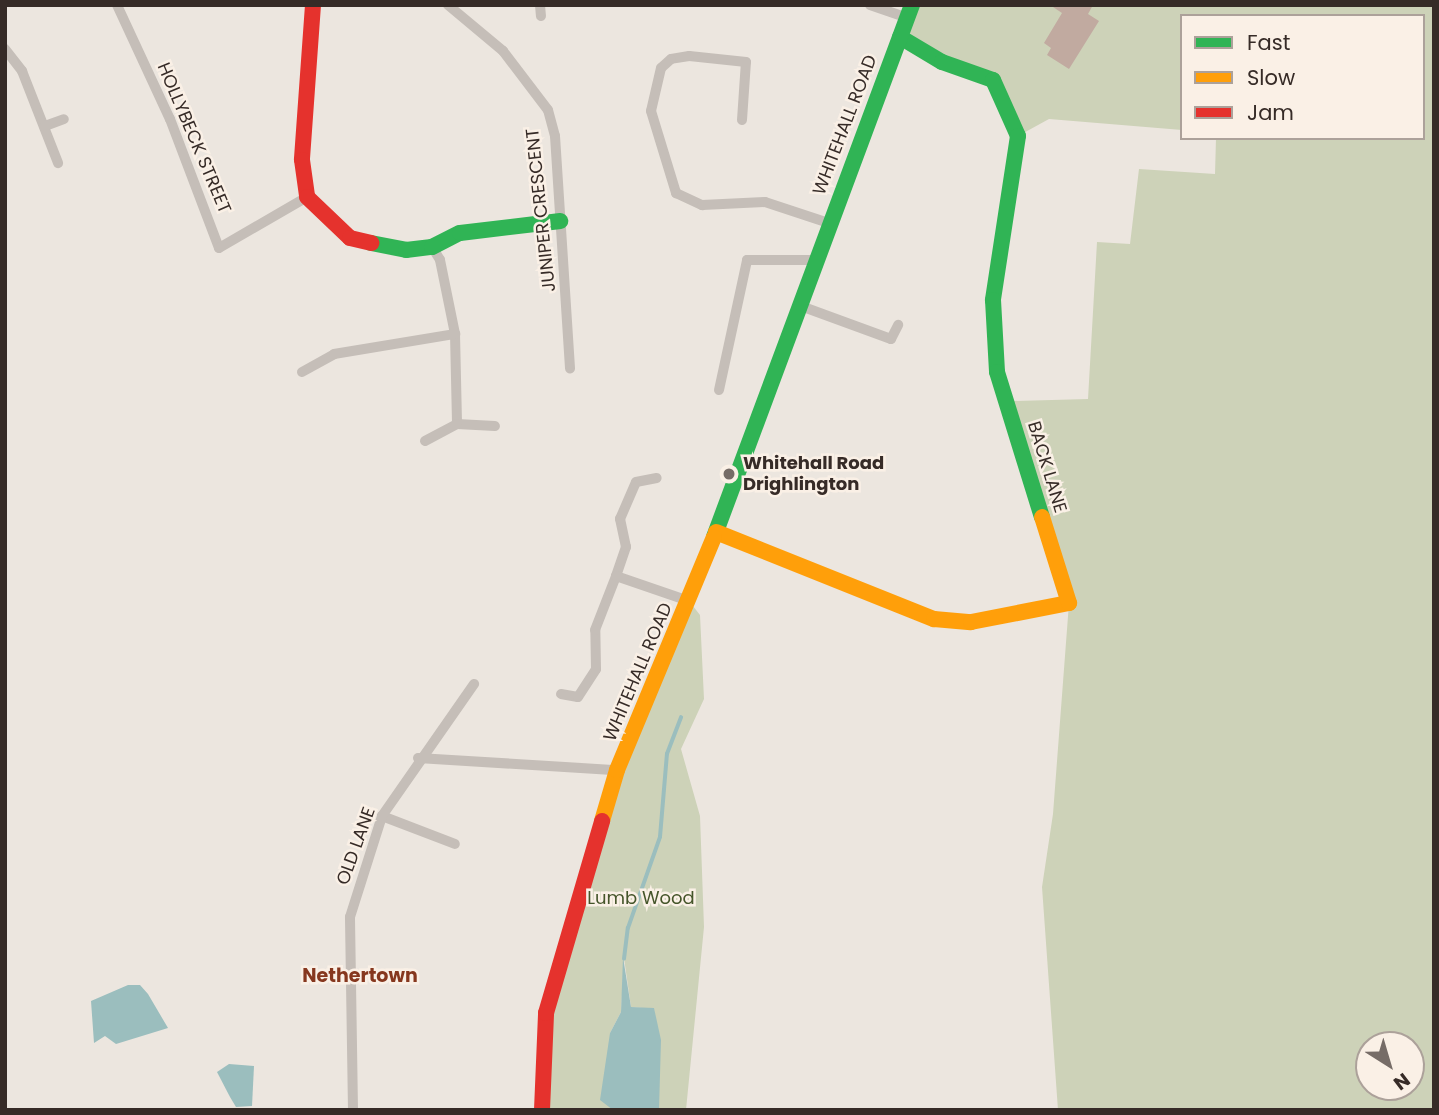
<!DOCTYPE html>
<style>
body{margin:0}
#map{position:relative;width:1439px;height:1115px;overflow:hidden;background:#ece6df;font-family:Poppins,sans-serif}
div>[style]{position:absolute}
.green>*{inset:0;background:#cdd2b8}
.water>*{inset:0;background:#9bbebe}
.stream>*{height:3.5px;margin:-1.75px;padding:0 1.75px;transform-origin:1.75px;border-radius:1.75px;background:#9bbebe}
.building>*{inset:0;background:#c1aaa0}
.street>*{height:10px;margin:-5px;padding:0 5px;transform-origin:5px;border-radius:5px;background:#c5beb8}
.fast>*{height:16px;margin:-8px;padding:0 8px;transform-origin:8px;border-radius:8px;background:#30b455}
.slow>*{height:16px;margin:-8px;padding:0 8px;transform-origin:8px;border-radius:8px;background:#ff9f0a}
.jam>*{height:16px;margin:-8px;padding:0 8px;transform-origin:8px;border-radius:8px;background:#e5322d}
.dots>*{width:19px;height:19px;translate:-50% -50%;box-sizing:border-box;border:4px solid #faf0e6;border-radius:50%}
span{translate:-50% -50%;white-space:nowrap;text-align:center;line-height:1.15;-webkit-text-stroke:5px #faf0e6;paint-order:stroke}
.street-label{font-size:18px;color:#362b27}
.poi-label{font-size:18px;color:#362b27;font-weight:700}
.left{translate:0 -50%;text-align:left}
.park-label{font-size:18px;color:#45552a}
.neighbourhood-label{font-size:19px;color:#86371e;font-weight:700}
.frame{position:absolute;inset:0;border:7px solid #362b27;pointer-events:none}
.legend{position:absolute;left:1180px;top:14px;width:245px;height:126px;box-sizing:border-box;background:#faf0e6;border:2px solid #aca19a;margin:0;padding:9px 12px;list-style:none;font-size:21px;color:#362b27}
.legend li{display:flex;align-items:center;gap:14px;height:35px}
.legend b{width:35px;border:2px solid #aca19a}
.north{position:absolute;left:1355px;top:1031px;width:70px;height:70px;box-sizing:border-box;background:#faf0e6;border:2px solid #aca19a;border-radius:50%;rotate:143deg;font-size:19px;font-weight:700;line-height:28px;text-align:center;color:#362b27}
.north::after{content:'';display:block;margin:auto;width:24px;height:32px;background:#766c67;clip-path:polygon(50% 0,100% 100%,50% 72%,0 100%)}
</style>
<div id="map">
<div class="green">
<div style="clip-path:polygon(evenodd,912px 5px,1434px 5px,1434px 1110px,1058px 1110px,1042px 887px,1053px 814px,1069px 603px,1013px 401px,1088px 399px,1097px 242px,1130px 244px,1139px 169px,1215px 174px,1216px 138px,1423px 138px,1423px 16px,1182px 16px,1182px 130px,1049px 119px,1018px 136px,993px 80px,900px 37px,912px 5px,1369px 1045px,1411px 1045px,1411px 1087px,1369px 1087px,1369px 1045px)"></div>
<div style="clip-path:polygon(689px 601px,700px 615px,704px 699px,681px 749px,700px 816px,704px 927px,686px 1110px,659px 1110px,654px 1009px,631px 1007px,624px 958px,621px 1012px,610px 1033px,613px 1110px,542px 1110px,541px 1064px,571px 913px)"></div>
</div>
<div class="water">
<div style="clip-path:polygon(623px 957px,631px 1007px,654px 1008px,661px 1040px,659px 1110px,613px 1110px,600px 1100px,610px 1033px,621px 1012px)"></div>
<div style="clip-path:polygon(128px 985px,140px 985px,148px 994px,168px 1028px,116px 1044px,105px 1036px,94px 1043px,91px 1001px)"></div>
<div style="clip-path:polygon(229px 1064px,254px 1066px,252px 1106px,236px 1107px,230px 1097px,217px 1072px)"></div>
</div>
<div class="stream">
<div style="left:624px;top:959px;width:31px;rotate:-83deg"></div>
<div style="left:628px;top:928px;width:96px;rotate:-70.6deg"></div>
<div style="left:660px;top:837px;width:83px;rotate:-85.2deg"></div>
<div style="left:667px;top:754px;width:39px;rotate:-69deg"></div>
</div>
<div class="building">
<div style="clip-path:polygon(1050px 5px,1093px 5px,1088px 14px,1099px 21px,1069px 69px,1047px 55px,1051px 48px,1044px 43px,1062px 13px)"></div>
</div>
<div class="street">
<div style="left:117px;top:5px;width:126px;rotate:65.1deg"></div>
<div style="left:170px;top:119px;width:138px;rotate:69.2deg"></div>
<div style="left:219px;top:248px;width:102px;rotate:-30.1deg"></div>
<div style="left:448px;top:5px;width:72px;rotate:39.9deg"></div>
<div style="left:503px;top:51px;width:74px;rotate:52.7deg"></div>
<div style="left:548px;top:110px;width:27px;rotate:75deg"></div>
<div style="left:555px;top:136px;width:233px;rotate:86.3deg"></div>
<div style="left:540px;top:5px;width:11px;rotate:85deg"></div>
<div style="left:870px;top:5px;width:40px;rotate:18.9deg"></div>
<div style="left:5px;top:49px;width:28px;rotate:52deg"></div>
<div style="left:22px;top:71px;width:99px;rotate:68.6deg"></div>
<div style="left:742px;top:120px;width:58px;rotate:-86.1deg"></div>
<div style="left:746px;top:62px;width:57px;rotate:-174deg"></div>
<div style="left:689px;top:56px;width:18px;rotate:171deg"></div>
<div style="left:671px;top:59px;width:13px;rotate:138deg"></div>
<div style="left:661px;top:68px;width:44px;rotate:103.1deg"></div>
<div style="left:651px;top:111px;width:86px;rotate:73deg"></div>
<div style="left:676px;top:193px;width:29px;rotate:25deg"></div>
<div style="left:702px;top:205px;width:63px;rotate:-2.7deg"></div>
<div style="left:765px;top:202px;width:67px;rotate:18.2deg"></div>
<div style="left:45px;top:126px;width:20px;rotate:-20deg"></div>
<div style="left:432px;top:247px;width:15px;rotate:58deg"></div>
<div style="left:440px;top:260px;width:76px;rotate:78.5deg"></div>
<div style="left:455px;top:334px;width:90px;rotate:88.7deg"></div>
<div style="left:798px;top:305px;width:99px;rotate:20.1deg"></div>
<div style="left:891px;top:339px;width:16px;rotate:-63deg"></div>
<div style="left:302px;top:372px;width:37px;rotate:-29deg"></div>
<div style="left:334px;top:354px;width:123px;rotate:-9.4deg"></div>
<div style="left:719px;top:390px;width:133px;rotate:-77.8deg"></div>
<div style="left:747px;top:260px;width:68px"></div>
<div style="left:457px;top:424px;width:38px;rotate:3deg"></div>
<div style="left:425px;top:441px;width:36px;rotate:-28deg"></div>
<div style="left:616px;top:576px;width:31px;rotate:-71deg"></div>
<div style="left:626px;top:547px;width:29px;rotate:-102deg"></div>
<div style="left:620px;top:519px;width:40px;rotate:-66.6deg"></div>
<div style="left:636px;top:482px;width:21px;rotate:-11deg"></div>
<div style="left:561px;top:694px;width:17px;rotate:10deg"></div>
<div style="left:578px;top:697px;width:33px;rotate:-57deg"></div>
<div style="left:596px;top:669px;width:39px;rotate:-91deg"></div>
<div style="left:595px;top:630px;width:58px;rotate:-68.7deg"></div>
<div style="left:616px;top:576px;width:77px;rotate:18.9deg"></div>
<div style="left:418px;top:758px;width:199px;rotate:3.5deg"></div>
<div style="left:382px;top:816px;width:78px;rotate:21deg"></div>
<div style="left:353px;top:1110px;width:193px;rotate:-90.9deg"></div>
<div style="left:350px;top:917px;width:106px;rotate:-72.4deg"></div>
<div style="left:382px;top:816px;width:161px;rotate:-55.1deg"></div>
</div>
<div class="fast">
<div style="left:900px;top:37px;width:49px;rotate:30.8deg"></div>
<div style="left:942px;top:62px;width:54px;rotate:19.4deg"></div>
<div style="left:993px;top:80px;width:61px;rotate:65.9deg"></div>
<div style="left:1018px;top:136px;width:166px;rotate:98.7deg"></div>
<div style="left:993px;top:300px;width:72px;rotate:86.8deg"></div>
<div style="left:997px;top:372px;width:152px;rotate:72.8deg"></div>
<div style="left:371px;top:243px;width:36px;rotate:11deg"></div>
<div style="left:406px;top:250px;width:26px;rotate:-7deg"></div>
<div style="left:432px;top:247px;width:31px;rotate:-27deg"></div>
<div style="left:460px;top:233px;width:101px;rotate:-6.8deg"></div>
<div style="left:714px;top:537px;width:568px;rotate:-69.59deg"></div>
</div>
<div class="slow">
<div style="left:716px;top:532px;width:235px;rotate:21.8deg"></div>
<div style="left:934px;top:619px;width:37px;rotate:5deg"></div>
<div style="left:971px;top:622px;width:100px;rotate:-11deg"></div>
<div style="left:1069px;top:603px;width:90px;rotate:-107.4deg"></div>
<div style="left:602px;top:821px;width:53px;rotate:-73.6deg"></div>
<div style="left:617px;top:770px;width:252px;rotate:-67.4deg"></div>
</div>
<div class="jam">
<div style="left:313px;top:5px;width:155px;rotate:94.1deg"></div>
<div style="left:302px;top:160px;width:37px;rotate:82deg"></div>
<div style="left:307px;top:197px;width:59px;rotate:43.6deg"></div>
<div style="left:350px;top:238px;width:22px;rotate:13deg"></div>
<div style="left:542px;top:1110px;width:97px;rotate:-87.6deg"></div>
<div style="left:546px;top:1013px;width:200px;rotate:-73.7deg"></div>
</div>
<div class="dots">
<div style="left:729px;top:474px;background:#766c67"></div>
</div>
<div class="street-label">
<span style="left:845px;top:125px;rotate:-69deg">WHITEHALL ROAD</span>
<span style="left:194px;top:138px;rotate:67deg">HOLLYBECK STREET</span>
<span style="left:541px;top:210px;rotate:-96deg">JUNIPER CRESCENT</span>
<span style="left:1047px;top:467px;rotate:73deg">BACK LANE</span>
<span style="left:638px;top:672px;rotate:-67deg">WHITEHALL ROAD</span>
<span style="left:356px;top:846px;rotate:-70deg">OLD LANE</span>
</div>
<div class="poi-label">
<span class="left" style="left:743px;top:474px">Whitehall Road<br>Drighlington</span>
</div>
<div class="park-label">
<span style="left:641px;top:898px">Lumb Wood</span>
</div>
<div class="neighbourhood-label">
<span style="left:360px;top:976px">Nethertown</span>
</div>
<div class="frame"></div>
<ul class="legend">
<li><b style="height:9px;background:#30b455"></b>Fast</li>
<li><b style="height:9px;background:#ff9f0a"></b>Slow</li>
<li><b style="height:9px;background:#e5322d"></b>Jam</li>
</ul>
<div class="north">N</div>
</div>
